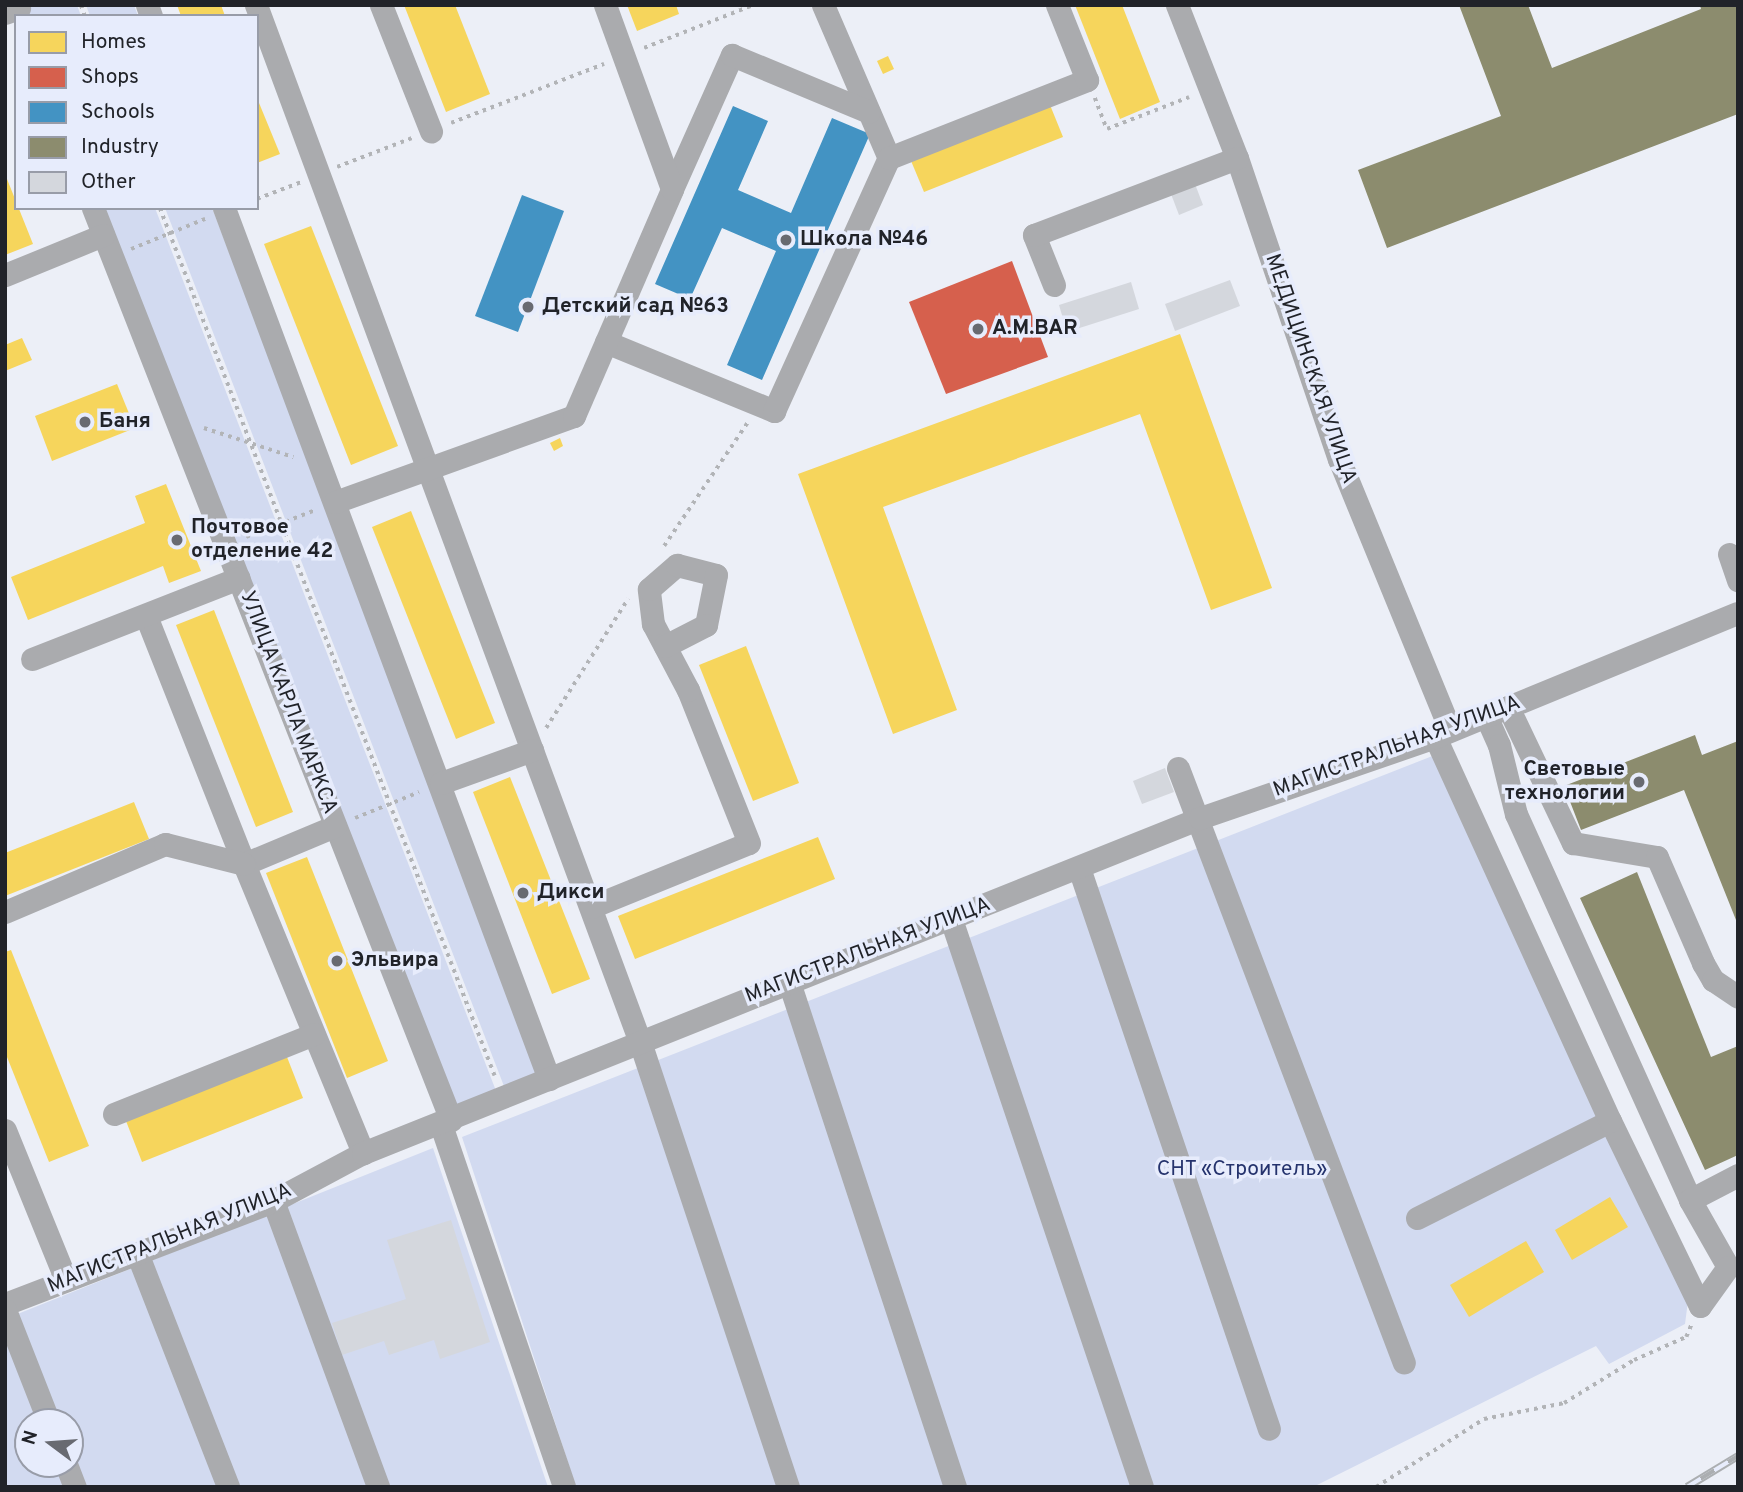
<!DOCTYPE html>
<meta charset="utf-8">
<style>
body{margin:0}
#map{position:relative;width:1743px;height:1492px;overflow:hidden;background:#eceff7;font-family:Overpass,sans-serif}
div>[style]{position:absolute}
.green>*{inset:0;background:#d2daf0}
.homes>*{inset:0;background:#f6d55c}
.shops>*{inset:0;background:#d6604d}
.schools>*{inset:0;background:#4393c3}
.industry>*{inset:0;background:#8c8c6e}
.building>*{inset:0;background:#d4d7dd}
.path>*{height:3.5px;margin-top:-1.75px;transform-origin:0;background:repeating-linear-gradient(90deg,#b2b4b7 0 3.5px,transparent 0 8.5px)}
.minor>*{height:23px;margin:-11.5px;padding:0 11.5px;transform-origin:11.5px;border-radius:11.5px;background:#aaabae}
.rail>*{height:8px;margin-top:-4px;transform-origin:0;background:repeating-linear-gradient(90deg,#e7ecfc 0 16px,#abaeb1 0 32px);box-sizing:border-box;border-block:2px solid #abaeb1}
.dots>*{width:19px;height:19px;translate:-50% -50%;box-sizing:border-box;border:4px solid #e7ecfc;border-radius:50%}
span{translate:-50% -50%;white-space:nowrap;text-align:center;line-height:1.15;-webkit-text-stroke:7px #e7ecfc;paint-order:stroke}
.poi-label{font-size:21px;color:#212329;font-weight:700}
.left{translate:0 -50%;text-align:left}
.right{translate:-100% -50%;text-align:right}
.street-label{font-size:21px;color:#212329}
.park-label{font-size:21px;color:#25336d}
.frame{position:absolute;inset:0;border:7px solid #212329;pointer-events:none}
.legend{position:absolute;left:14px;top:14px;width:245px;height:196px;box-sizing:border-box;background:#e7ecfc;border:2px solid #989ca8;margin:0;padding:9px 12px;list-style:none;font-size:21px;color:#212329}
.legend li{display:flex;align-items:center;gap:14px;height:35px}
.legend b{width:35px;border:2px solid #989ca8}
.north{position:absolute;left:14px;top:1408px;width:70px;height:70px;box-sizing:border-box;background:#e7ecfc;border:2px solid #989ca8;border-radius:50%;rotate:286deg;font-size:19px;font-weight:700;line-height:28px;text-align:center;color:#212329}
.north::after{content:'';display:block;margin:auto;width:24px;height:32px;background:#686a71;clip-path:polygon(50% 0,100% 100%,50% 72%,0 100%)}
</style>
<div id="map">
<div class="green">
<div style="clip-path:polygon(24px 5px,77px 5px,81px 16px,28px 16px)"></div>
<div style="clip-path:polygon(86px 5px,134px 5px,138px 16px,90px 16px)"></div>
<div style="clip-path:polygon(103px 208px,155px 208px,498px 1096px,452px 1114px)"></div>
<div style="clip-path:polygon(165px 208px,212px 208px,548px 1077px,507px 1094px)"></div>
<div style="clip-path:polygon(1435px 755px,1688px 1301px,1685px 1324px,1609px 1364px,1596px 1346px,1313px 1487px,576px 1487px,462px 1137px)"></div>
<div style="clip-path:polygon(evenodd,433px 1148px,548px 1487px,5px 1487px,5px 1319px,433px 1148px,28px 1422px,70px 1422px,70px 1464px,28px 1464px,28px 1422px)"></div>
</div>
<div class="homes">
<div style="clip-path:polygon(177px 5px,221px 5px,225px 16px,181px 16px)"></div>
<div style="clip-path:polygon(404px 5px,455px 5px,490px 94px,446px 112px)"></div>
<div style="clip-path:polygon(627px 5px,676px 5px,679px 14px,637px 31px)"></div>
<div style="clip-path:polygon(1075px 5px,1122px 5px,1160px 102px,1120px 119px)"></div>
<div style="clip-path:polygon(888px 56px,894px 69px,883px 74px,877px 61px)"></div>
<div style="clip-path:polygon(257px 98px,280px 154px,257px 163px)"></div>
<div style="clip-path:polygon(1048px 100px,1063px 137px,924px 192px,909px 156px)"></div>
<div style="clip-path:polygon(5px 174px,33px 244px,5px 255px)"></div>
<div style="clip-path:polygon(311px 226px,398px 446px,351px 465px,264px 244px)"></div>
<div style="clip-path:polygon(1180px 334px,1272px 588px,1211px 610px,1140px 414px,883px 507px,957px 710px,893px 734px,798px 474px)"></div>
<div style="clip-path:polygon(22px 338px,32px 360px,5px 371px,5px 345px)"></div>
<div style="clip-path:polygon(117px 384px,135px 428px,52px 461px,35px 416px)"></div>
<div style="clip-path:polygon(560px 438px,563px 446px,554px 451px,550px 443px)"></div>
<div style="clip-path:polygon(166px 484px,201px 571px,169px 583px,163px 566px,28px 620px,11px 577px,145px 523px,135px 496px)"></div>
<div style="clip-path:polygon(411px 511px,495px 723px,456px 739px,372px 527px)"></div>
<div style="clip-path:polygon(214px 610px,293px 812px,256px 827px,176px 625px)"></div>
<div style="clip-path:polygon(746px 646px,799px 783px,753px 801px,699px 665px)"></div>
<div style="clip-path:polygon(510px 777px,590px 979px,552px 994px,473px 792px)"></div>
<div style="clip-path:polygon(134px 802px,149px 839px,5px 896px,5px 853px)"></div>
<div style="clip-path:polygon(818px 837px,835px 879px,635px 959px,618px 916px)"></div>
<div style="clip-path:polygon(307px 857px,388px 1061px,347px 1078px,266px 873px)"></div>
<div style="clip-path:polygon(11px 950px,89px 1146px,49px 1162px,5px 1052px,5px 952px)"></div>
<div style="clip-path:polygon(287px 1057px,303px 1098px,142px 1162px,126px 1121px)"></div>
<div style="clip-path:polygon(1610px 1197px,1628px 1227px,1572px 1260px,1555px 1230px)"></div>
<div style="clip-path:polygon(1526px 1241px,1544px 1272px,1469px 1317px,1450px 1285px)"></div>
</div>
<div class="shops">
<div style="clip-path:polygon(1012px 261px,1048px 357px,946px 394px,909px 302px)"></div>
</div>
<div class="schools">
<div style="clip-path:polygon(733px 106px,768px 121px,738px 190px,791px 213px,832px 118px,870px 134px,762px 380px,727px 365px,776px 251px,722px 228px,690px 299px,655px 284px)"></div>
<div style="clip-path:polygon(522px 195px,564px 211px,518px 332px,475px 316px)"></div>
</div>
<div class="industry">
<div style="clip-path:polygon(1459px 5px,1528px 5px,1552px 68px,1701px 9px,1700px 5px,1738px 5px,1738px 114px,1387px 248px,1358px 170px,1501px 116px)"></div>
<div style="clip-path:polygon(1695px 735px,1702px 755px,1738px 741px,1738px 925px,1684px 790px,1581px 830px,1564px 786px)"></div>
<div style="clip-path:polygon(1637px 872px,1711px 1057px,1738px 1046px,1738px 1155px,1705px 1170px,1580px 898px)"></div>
</div>
<div class="building">
<div style="clip-path:polygon(1195px 184px,1203px 205px,1179px 215px,1171px 194px)"></div>
<div style="clip-path:polygon(1230px 280px,1240px 306px,1175px 331px,1165px 304px)"></div>
<div style="clip-path:polygon(1131px 282px,1139px 309px,1067px 332px,1059px 305px)"></div>
<div style="clip-path:polygon(1165px 768px,1174px 792px,1142px 804px,1133px 781px)"></div>
<div style="clip-path:polygon(451px 1220px,490px 1342px,440px 1359px,434px 1340px,389px 1355px,384px 1341px,342px 1355px,332px 1323px,406px 1299px,387px 1240px)"></div>
</div>
<div class="path">
<div style="left:81px;top:5px;width:12px;rotate:70deg"></div>
<div style="left:644px;top:48px;width:117px;rotate:-21.5deg"></div>
<div style="left:1095px;top:98px;width:33px;rotate:69deg"></div>
<div style="left:1107px;top:129px;width:88px;rotate:-21.3deg"></div>
<div style="left:451px;top:123px;width:164px;rotate:-21.1deg"></div>
<div style="left:337px;top:167px;width:80px;rotate:-21.1deg"></div>
<div style="left:257px;top:199px;width:47px;rotate:-21.1deg"></div>
<div style="left:160px;top:208px;width:930px;rotate:68.9deg"></div>
<div style="left:131px;top:249px;width:80px;rotate:-22.1deg"></div>
<div style="left:204px;top:428px;width:94px;rotate:18deg"></div>
<div style="left:246px;top:537px;width:72px;rotate:-21.2deg"></div>
<div style="left:664px;top:546px;width:150px;rotate:-55.9deg"></div>
<div style="left:546px;top:728px;width:153px;rotate:-57.6deg"></div>
<div style="left:355px;top:818px;width:69px;rotate:-22.1deg"></div>
<div style="left:1376px;top:1487px;width:128px;rotate:-32.2deg"></div>
<div style="left:1484px;top:1419px;width:82px;rotate:-11.3deg"></div>
<div style="left:1564px;top:1403px;width:82px;rotate:-31.6deg"></div>
<div style="left:1634px;top:1360px;width:57px;rotate:-23.9deg"></div>
<div style="left:1686px;top:1337px;width:15px;rotate:-67deg"></div>
</div>
<div class="minor">
<div style="left:147px;top:5px;width:12px;rotate:70deg"></div>
<div style="left:256px;top:5px;width:1106px;rotate:69.68deg"></div>
<div style="left:640px;top:1042px;width:469px;rotate:71.6deg"></div>
<div style="left:381px;top:5px;width:136px;rotate:68.4deg"></div>
<div style="left:823px;top:5px;width:167px;rotate:66.7deg"></div>
<div style="left:1177px;top:5px;width:164px;rotate:68.6deg"></div>
<div style="left:1237px;top:158px;width:318px;rotate:71.3deg"></div>
<div style="left:1339px;top:459px;width:293px;rotate:67.7deg"></div>
<div style="left:5px;top:13px;width:15px;rotate:-20deg"></div>
<div style="left:672px;top:189px;width:147px;rotate:-65.9deg"></div>
<div style="left:732px;top:55px;width:148px;rotate:22.6deg"></div>
<div style="left:93px;top:208px;width:980px;rotate:68.57deg"></div>
<div style="left:224px;top:208px;width:930px;rotate:69.54deg"></div>
<div style="left:5px;top:275px;width:106px;rotate:-22.2deg"></div>
<div style="left:1054px;top:285px;width:54px;rotate:-111.8deg"></div>
<div style="left:1034px;top:235px;width:217px;rotate:-20.8deg"></div>
<div style="left:606px;top:342px;width:182px;rotate:22.3deg"></div>
<div style="left:774px;top:411px;width:278px;rotate:-65.6deg"></div>
<div style="left:889px;top:158px;width:213px;rotate:-21.5deg"></div>
<div style="left:1087px;top:80px;width:81px;rotate:-111.8deg"></div>
<div style="left:335px;top:502px;width:254px;rotate:-19.8deg"></div>
<div style="left:574px;top:416px;width:247px;rotate:-66.6deg"></div>
<div style="left:672px;top:189px;width:196px;rotate:-110deg"></div>
<div style="left:1729px;top:554px;width:28px;rotate:71deg"></div>
<div style="left:146px;top:616px;width:267px;rotate:68.4deg"></div>
<div style="left:32px;top:659px;width:222px;rotate:-21.4deg"></div>
<div style="left:1508px;top:707px;width:151px;rotate:64.5deg"></div>
<div style="left:1573px;top:843px;width:85px;rotate:9.5deg"></div>
<div style="left:1657px;top:857px;width:116px;rotate:66.5deg"></div>
<div style="left:1703px;top:963px;width:20px;rotate:60deg"></div>
<div style="left:1713px;top:980px;width:30px;rotate:34deg"></div>
<div style="left:1486px;top:716px;width:32px;rotate:66deg"></div>
<div style="left:1499px;top:745px;width:71px;rotate:76.2deg"></div>
<div style="left:1516px;top:814px;width:423px;rotate:65.7deg"></div>
<div style="left:1690px;top:1200px;width:77px;rotate:60.4deg"></div>
<div style="left:1728px;top:1267px;width:48px;rotate:125.7deg"></div>
<div style="left:1700px;top:1306px;width:206px;rotate:-115.9deg"></div>
<div style="left:1178px;top:768px;width:636px;rotate:69.2deg"></div>
<div style="left:441px;top:783px;width:97px;rotate:-19.9deg"></div>
<div style="left:335px;top:826px;width:99px;rotate:157.3deg"></div>
<div style="left:244px;top:864px;width:313px;rotate:67.6deg"></div>
<div style="left:1079px;top:868px;width:592px;rotate:71.29deg"></div>
<div style="left:591px;top:907px;width:170px;rotate:-22.1deg"></div>
<div style="left:749px;top:843px;width:165px;rotate:-111.7deg"></div>
<div style="left:688px;top:690px;width:75px;rotate:-117.9deg"></div>
<div style="left:653px;top:624px;width:35px;rotate:-97deg"></div>
<div style="left:649px;top:589px;width:37px;rotate:-41deg"></div>
<div style="left:677px;top:565px;width:40px;rotate:14.4deg"></div>
<div style="left:716px;top:575px;width:51px;rotate:101.3deg"></div>
<div style="left:706px;top:625px;width:46px;rotate:152.9deg"></div>
<div style="left:5px;top:912px;width:174px;rotate:-23deg"></div>
<div style="left:165px;top:844px;width:81px;rotate:14.2deg"></div>
<div style="left:951px;top:919px;width:599px;rotate:71.41deg"></div>
<div style="left:789px;top:982px;width:532px;rotate:71.8deg"></div>
<div style="left:114px;top:1114px;width:215px;rotate:-21.8deg"></div>
<div style="left:441px;top:1125px;width:382px;rotate:71.2deg"></div>
<div style="left:5px;top:1130px;width:162px;rotate:67.9deg"></div>
<div style="left:1690px;top:1200px;width:54px;rotate:-27.5deg"></div>
<div style="left:273px;top:1201px;width:305px;rotate:69.8deg"></div>
<div style="left:1417px;top:1218px;width:216px;rotate:-26.7deg"></div>
<div style="left:1610px;top:1121px;width:422px;rotate:-114.5deg"></div>
<div style="left:137px;top:1253px;width:251px;rotate:68.7deg"></div>
<div style="left:5px;top:1304px;width:287px;rotate:-21deg"></div>
<div style="left:273px;top:1201px;width:102px;rotate:-28.1deg"></div>
<div style="left:363px;top:1153px;width:902px;rotate:-21.81deg"></div>
<div style="left:1200px;top:818px;width:249px;rotate:-19deg"></div>
<div style="left:1435px;top:737px;width:327px;rotate:-22.3deg"></div>
<div style="left:5px;top:1310px;width:120px;rotate:68.6deg"></div>
<div style="left:66px;top:1464px;width:25px;rotate:69deg"></div>
</div>
<div class="rail">
<div style="left:1687px;top:1487px;width:60px;rotate:-31.3deg"></div>
</div>
<div class="dots">
<div style="left:786px;top:240px;background:#686a71"></div>
<div style="left:528px;top:307px;background:#686a71"></div>
<div style="left:978px;top:329px;background:#686a71"></div>
<div style="left:85px;top:422px;background:#686a71"></div>
<div style="left:177px;top:540px;background:#686a71"></div>
<div style="left:1639px;top:782px;background:#686a71"></div>
<div style="left:523px;top:893px;background:#686a71"></div>
<div style="left:337px;top:961px;background:#686a71"></div>
</div>
<div class="poi-label">
<span class="left" style="left:800px;top:240px">Школа №46</span>
<span class="left" style="left:542px;top:307px">Детский сад №63</span>
<span class="left" style="left:992px;top:329px">А.М.BAR</span>
<span class="left" style="left:99px;top:422px">Баня</span>
<span class="left" style="left:191px;top:540px">Почтовое<br>отделение 42</span>
<span class="right" style="left:1625px;top:782px">Световые<br>технологии</span>
<span class="left" style="left:537px;top:893px">Дикси</span>
<span class="left" style="left:351px;top:961px">Эльвира</span>
</div>
<div class="street-label">
<span style="left:1310px;top:369px;rotate:71deg">МЕДИЦИНСКАЯ УЛИЦА</span>
<span style="left:288px;top:703px;rotate:69deg">УЛИЦА КАРЛА МАРКСА</span>
<span style="left:1397px;top:747px;rotate:-20deg">МАГИСТРАЛЬНАЯ УЛИЦА</span>
<span style="left:868px;top:951px;rotate:-21deg">МАГИСТРАЛЬНАЯ УЛИЦА</span>
<span style="left:170px;top:1239px;rotate:-22deg">МАГИСТРАЛЬНАЯ УЛИЦА</span>
</div>
<div class="park-label">
<span style="left:1242px;top:1170px">СНТ «Строитель»</span>
</div>
<div class="frame"></div>
<ul class="legend">
<li><b style="height:19px;background:#f6d55c"></b>Homes</li>
<li><b style="height:19px;background:#d6604d"></b>Shops</li>
<li><b style="height:19px;background:#4393c3"></b>Schools</li>
<li><b style="height:19px;background:#8c8c6e"></b>Industry</li>
<li><b style="height:19px;background:#d4d7dd"></b>Other</li>
</ul>
<div class="north">N</div>
</div>
